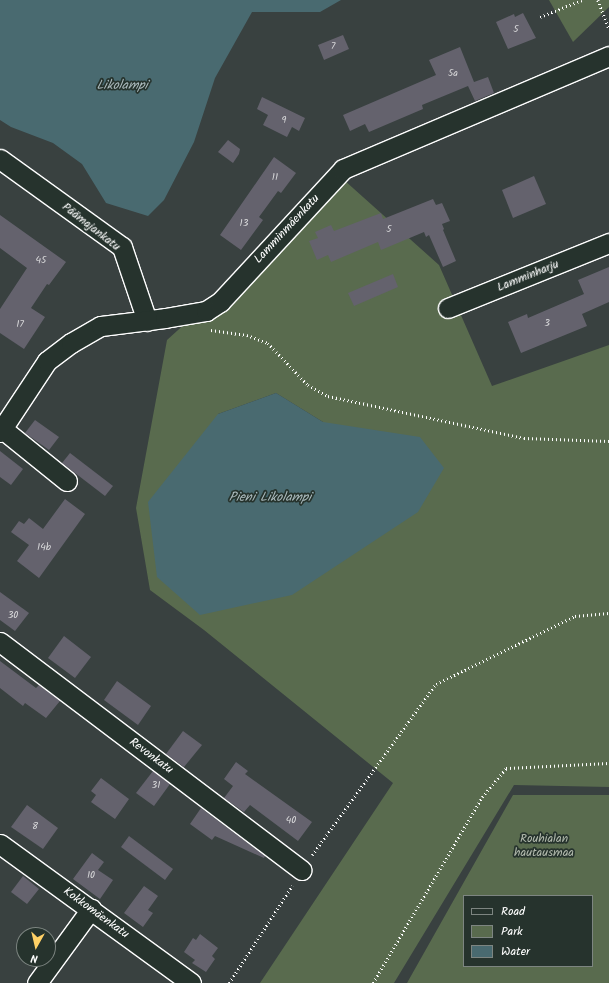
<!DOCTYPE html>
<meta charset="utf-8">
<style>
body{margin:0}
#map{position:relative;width:609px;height:983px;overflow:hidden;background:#394140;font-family:Kalam,sans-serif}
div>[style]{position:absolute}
.green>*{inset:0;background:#596b4e}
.water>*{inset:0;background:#496a70}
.building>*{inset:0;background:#64626d}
.path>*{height:2.5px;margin-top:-1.25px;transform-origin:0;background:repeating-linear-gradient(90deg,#fff 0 1px,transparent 0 4px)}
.roads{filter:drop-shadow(1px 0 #fff) drop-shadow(-1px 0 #fff) drop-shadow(0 1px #fff) drop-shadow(0 -1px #fff)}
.minor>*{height:19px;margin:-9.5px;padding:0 9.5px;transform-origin:9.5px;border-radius:9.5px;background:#26332d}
span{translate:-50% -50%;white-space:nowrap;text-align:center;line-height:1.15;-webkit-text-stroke:3.5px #26332d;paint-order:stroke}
.number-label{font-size:10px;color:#d8d8da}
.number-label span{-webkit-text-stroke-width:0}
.street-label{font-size:12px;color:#fff}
.park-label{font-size:12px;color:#b4bcaf}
.water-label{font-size:13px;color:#adbcbf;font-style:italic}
.legend{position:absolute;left:463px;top:895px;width:130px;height:72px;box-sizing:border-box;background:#26332d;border:1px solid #7d8581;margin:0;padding:5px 7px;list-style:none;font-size:12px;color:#fff}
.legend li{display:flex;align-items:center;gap:8px;height:20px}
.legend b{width:20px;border:1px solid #7d8581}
.north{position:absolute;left:16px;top:927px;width:40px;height:40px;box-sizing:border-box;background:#26332d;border:1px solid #7d8581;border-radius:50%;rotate:188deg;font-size:11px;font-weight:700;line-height:16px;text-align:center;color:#fff}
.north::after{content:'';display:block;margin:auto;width:14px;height:18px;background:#ffd166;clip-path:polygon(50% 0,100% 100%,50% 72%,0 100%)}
</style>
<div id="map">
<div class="green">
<div style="clip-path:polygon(549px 0,609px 0,609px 7px,573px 42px)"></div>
<div style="clip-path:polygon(evenodd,344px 180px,439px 265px,492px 386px,609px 345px,609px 787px,514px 785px,394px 983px,260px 983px,393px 783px,204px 630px,150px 590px,136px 508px,167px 340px,344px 180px,276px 393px,323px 422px,218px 414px,276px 393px)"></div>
<div style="clip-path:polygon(evenodd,513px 795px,609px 795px,609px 983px,407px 983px,513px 795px,464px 896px,592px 896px,592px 966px,464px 966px,464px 896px)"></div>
</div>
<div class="water">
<div style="clip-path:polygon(0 0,341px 0,320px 12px,252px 12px,215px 78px,194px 142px,164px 200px,148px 216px,106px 203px,82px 164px,53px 143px,11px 127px,0 120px)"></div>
<div style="clip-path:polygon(276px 393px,323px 422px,420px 437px,444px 468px,418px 512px,292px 595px,200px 615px,157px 577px,148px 502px,218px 414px)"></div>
</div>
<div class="building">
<div style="clip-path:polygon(523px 13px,536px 38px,508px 49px,496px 22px,514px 14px,515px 17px)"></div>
<div style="clip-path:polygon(343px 35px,349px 49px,324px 60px,318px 45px)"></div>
<div style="clip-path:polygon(460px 47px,474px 82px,488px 77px,494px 93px,475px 101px,468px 86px,422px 105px,423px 109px,369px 132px,365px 124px,350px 131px,343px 115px,436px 75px,429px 60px)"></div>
<div style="clip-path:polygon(262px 97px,305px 118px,299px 131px,292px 127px,287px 137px,263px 125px,268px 115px,257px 109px)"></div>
<div style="clip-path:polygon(228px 140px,240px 149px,239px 154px,233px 163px,218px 152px)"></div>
<div style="clip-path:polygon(274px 157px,296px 173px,281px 193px,278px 191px,259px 217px,263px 220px,241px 250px,220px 235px)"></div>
<div style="clip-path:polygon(534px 176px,546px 204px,513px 218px,502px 190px)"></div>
<div style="clip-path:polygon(433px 199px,436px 205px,442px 203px,450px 221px,442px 224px,444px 229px,443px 230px,456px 261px,443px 267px,429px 235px,426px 237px,424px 232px,381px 250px,378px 242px,331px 262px,328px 255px,317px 260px,309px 241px,318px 238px,315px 232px,331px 225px,334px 231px,381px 213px,383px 219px)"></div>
<div style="clip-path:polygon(0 215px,66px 262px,49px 285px,47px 284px,31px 308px,45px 317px,24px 349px,0 333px,0 309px,27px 268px,0 248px)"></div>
<div style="clip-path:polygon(609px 267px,609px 302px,582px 314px,587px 326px,521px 353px,508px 322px,527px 314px,528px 318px,584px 294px,578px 280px)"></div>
<div style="clip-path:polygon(393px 274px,398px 287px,354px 306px,348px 293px)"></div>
<div style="clip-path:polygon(35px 420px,59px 437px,49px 450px,25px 433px)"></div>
<div style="clip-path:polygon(0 451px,23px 469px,11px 485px,0 477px)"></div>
<div style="clip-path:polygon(70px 453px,113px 486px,105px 496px,62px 463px)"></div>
<div style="clip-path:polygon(65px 499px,85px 514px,39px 578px,17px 561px,29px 545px,11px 532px,19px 521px,24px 524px,29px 518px,43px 529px)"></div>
<div style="clip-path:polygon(0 592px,29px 613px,15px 631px,0 620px)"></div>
<div style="clip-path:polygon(64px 636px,91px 657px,75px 678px,48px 658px)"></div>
<div style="clip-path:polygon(0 661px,36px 688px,39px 685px,60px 701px,46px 718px,25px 703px,23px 706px,0 688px)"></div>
<div style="clip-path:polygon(117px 681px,151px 706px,138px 725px,104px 700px)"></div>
<div style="clip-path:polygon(183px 731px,202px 745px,184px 767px,166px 754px)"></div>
<div style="clip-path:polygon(236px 762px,248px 771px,245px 774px,312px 822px,298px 841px,250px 805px,244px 812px,224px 798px,233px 786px,224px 779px)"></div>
<div style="clip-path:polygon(153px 771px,170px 784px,154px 806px,136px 793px)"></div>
<div style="clip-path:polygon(101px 778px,129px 799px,115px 819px,91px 802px,96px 795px,91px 791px)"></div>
<div style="clip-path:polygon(27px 805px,58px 828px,43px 849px,11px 827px)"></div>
<div style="clip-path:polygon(201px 808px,265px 856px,264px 858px,215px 836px,212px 840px,190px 824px)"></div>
<div style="clip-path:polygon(129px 836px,173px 869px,165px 880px,121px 847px)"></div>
<div style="clip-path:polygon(92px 853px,104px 862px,98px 870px,113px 880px,100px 899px,73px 879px)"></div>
<div style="clip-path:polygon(23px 876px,39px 889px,27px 904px,11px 892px)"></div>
<div style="clip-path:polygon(144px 886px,158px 896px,148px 910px,153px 913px,143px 927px,124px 913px)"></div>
<div style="clip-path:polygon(200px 934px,218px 948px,212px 956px,215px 959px,206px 972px,192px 963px,195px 960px,184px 952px,193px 938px,196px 940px)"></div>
</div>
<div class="path">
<div style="left:598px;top:0;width:31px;rotate:69deg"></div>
<div style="left:540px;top:17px;width:45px;rotate:-22deg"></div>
<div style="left:211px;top:330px;width:36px;rotate:8deg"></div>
<div style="left:247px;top:335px;width:22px;rotate:21deg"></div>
<div style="left:268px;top:343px;width:58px;rotate:46.4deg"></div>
<div style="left:308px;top:385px;width:23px;rotate:29deg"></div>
<div style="left:328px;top:396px;width:200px;rotate:12.1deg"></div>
<div style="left:524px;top:438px;width:85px;rotate:2deg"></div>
<div style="left:312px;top:855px;width:211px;rotate:-54.1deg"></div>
<div style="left:436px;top:684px;width:155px;rotate:-26.1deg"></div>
<div style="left:575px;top:616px;width:34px;rotate:-5deg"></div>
<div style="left:229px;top:983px;width:116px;rotate:-57deg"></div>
<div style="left:373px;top:983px;width:216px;rotate:-59.6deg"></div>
<div style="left:482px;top:797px;width:38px;rotate:-50deg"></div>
<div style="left:506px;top:768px;width:103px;rotate:-2.8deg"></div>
</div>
<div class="roads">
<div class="minor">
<div style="left:0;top:159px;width:150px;rotate:35.8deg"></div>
<div style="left:122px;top:247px;width:78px;rotate:71.3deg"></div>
<div style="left:448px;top:308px;width:174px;rotate:-22deg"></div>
<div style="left:0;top:427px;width:86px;rotate:38.9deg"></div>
<div style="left:0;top:432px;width:85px;rotate:-56.5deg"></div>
<div style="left:47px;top:361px;width:30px;rotate:-37deg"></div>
<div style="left:71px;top:343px;width:34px;rotate:-30deg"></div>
<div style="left:101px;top:326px;width:64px;rotate:-7.1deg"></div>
<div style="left:165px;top:318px;width:42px;rotate:-9.7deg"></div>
<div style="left:206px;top:311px;width:17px;rotate:-33deg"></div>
<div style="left:220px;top:302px;width:181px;rotate:-47.2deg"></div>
<div style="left:343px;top:169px;width:289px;rotate:-23deg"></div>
<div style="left:0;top:642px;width:378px;rotate:37.1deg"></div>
<div style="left:0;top:844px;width:236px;rotate:36deg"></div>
<div style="left:37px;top:983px;width:92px;rotate:-53.9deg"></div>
</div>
</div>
<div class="number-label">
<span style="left:516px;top:30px">5</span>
<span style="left:333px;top:47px">7</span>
<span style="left:453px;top:74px">5a</span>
<span style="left:284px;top:121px">9</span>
<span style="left:275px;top:178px">11</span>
<span style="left:244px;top:224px">13</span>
<span style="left:389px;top:230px">5</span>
<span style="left:41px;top:261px">45</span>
<span style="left:547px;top:324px">3</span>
<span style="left:20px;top:325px">17</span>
<span style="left:44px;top:548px">14b</span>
<span style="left:13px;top:616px">30</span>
<span style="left:156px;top:786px">31</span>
<span style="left:291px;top:821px">40</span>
<span style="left:35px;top:827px">8</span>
<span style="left:91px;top:876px">10</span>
</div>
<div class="street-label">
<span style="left:91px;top:227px;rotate:38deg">Päämajankatu</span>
<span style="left:287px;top:229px;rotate:-47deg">Lamminmäenkatu</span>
<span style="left:528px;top:276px;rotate:-22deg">Lamminharju</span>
<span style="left:151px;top:756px;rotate:37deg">Revonkatu</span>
<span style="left:96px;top:913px;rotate:36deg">Kokkomäenkatu</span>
</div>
<div class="park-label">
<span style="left:544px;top:846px">Rouhialan<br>hautausmaa</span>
</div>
<div class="water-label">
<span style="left:122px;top:86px">Likolampi</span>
<span style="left:270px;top:498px">Pieni Likolampi</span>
</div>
<ul class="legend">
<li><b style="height:5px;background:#26332d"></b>Road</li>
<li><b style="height:11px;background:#596b4e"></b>Park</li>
<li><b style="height:11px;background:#496a70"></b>Water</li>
</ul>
<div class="north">N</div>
</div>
